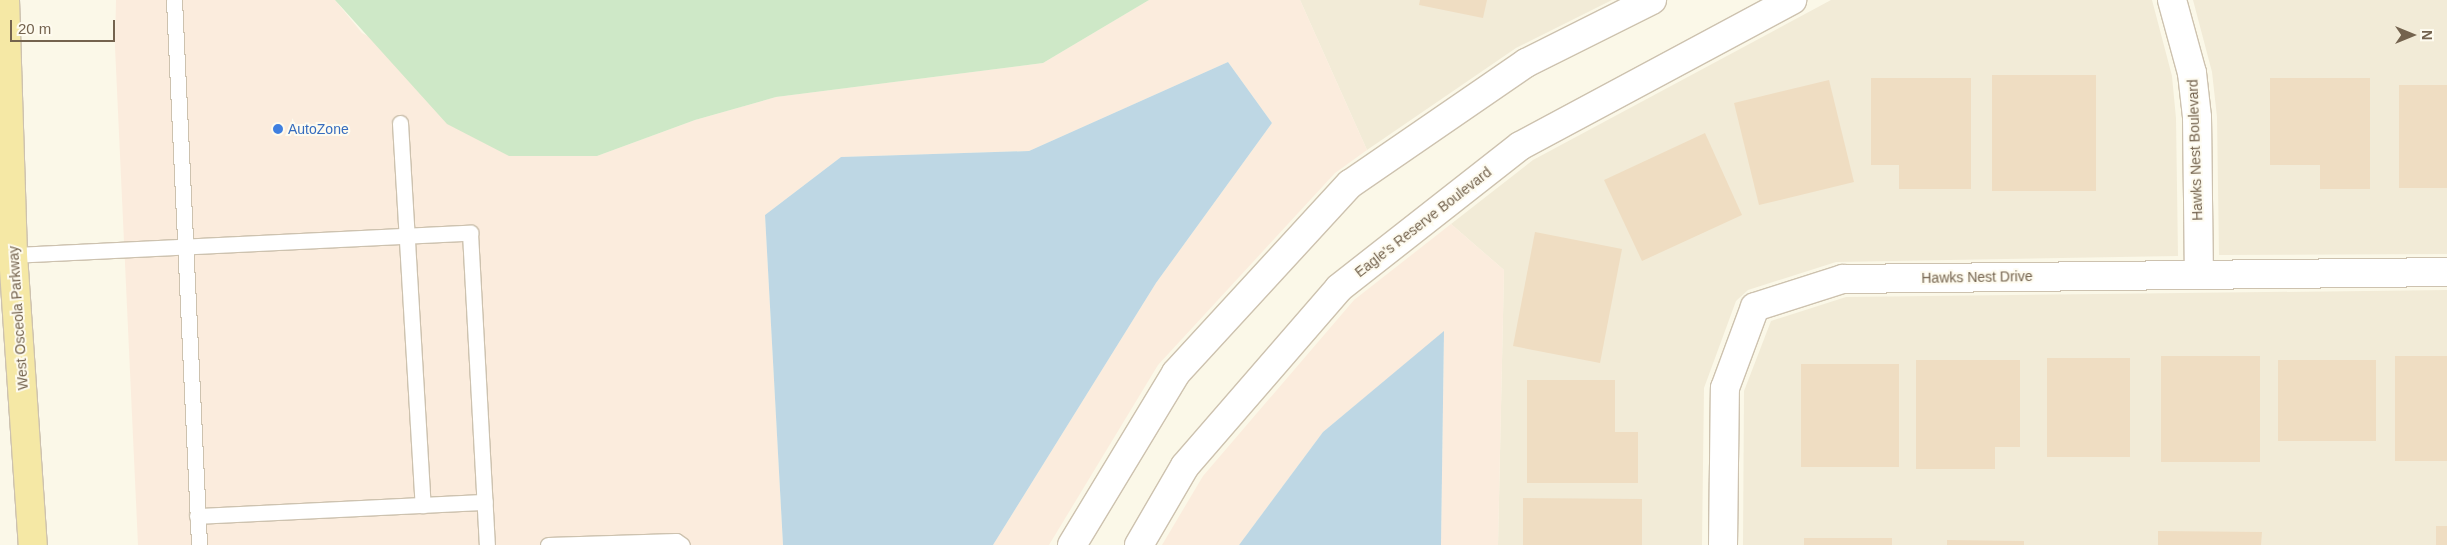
<!DOCTYPE html>
<style>
body{margin:0}
#map{position:relative;width:2447px;height:545px;overflow:hidden;background:#fbf8e8;font-family:Helvetica,sans-serif}
div>[style]{position:absolute}
.residential>*{inset:0;background:#f2ebd7}
.commercial>*{inset:0;background:#fbecdd}
.green>*{inset:0;background:#cee8c7}
.water>*{inset:0;background:#bed7e4}
.building>*{inset:0;background:#efddc2}
.roads{filter:drop-shadow(1px 0 #cdc2af) drop-shadow(-1px 0 #cdc2af) drop-shadow(0 1px #cdc2af) drop-shadow(0 -1px #cdc2af)}
.service>*{height:15px;margin:-7.5px;padding:0 7.5px;transform-origin:7.5px;border-radius:7.5px;background:#fff}
.minor>*{height:28px;margin:-14px;padding:0 14px;transform-origin:14px;border-radius:14px;background:#fff}
.tertiary>*{height:28px;margin:-14px;padding:0 14px;transform-origin:14px;border-radius:14px;background:#fff}
.primary>*{height:28px;margin:-14px;padding:0 14px;transform-origin:14px;border-radius:14px;background:#f5e8a5}
.dots>*{width:14px;height:14px;translate:-50% -50%;box-sizing:border-box;border:2px solid #fefbef;border-radius:50%}
span{translate:-50% -50%;white-space:nowrap;text-align:center;line-height:1.15;-webkit-text-stroke:4px #fefbef;paint-order:stroke}
.shop-label{font-size:14px;color:#366cbe}
.left{translate:0 -50%;text-align:left}
.street-label{font-size:14px;color:#74634e}
.north{position:absolute;left:2387px;top:10px;width:50px;height:50px;-webkit-text-stroke:4px #fefbef;paint-order:stroke;rotate:90deg;font-size:14px;font-weight:700;line-height:20px;text-align:center;color:#74634e}
.north::after{content:'';display:block;margin:auto;width:18px;height:22px;background:#74634e;clip-path:polygon(50% 0,100% 100%,50% 72%,0 100%)}
.scale{position:absolute;left:10px;top:20px;width:105px;height:22px;box-sizing:border-box;border:2px solid #74634e;border-top:0;padding-left:6px;font-size:15px;line-height:18px;white-space:nowrap;color:#74634e;-webkit-text-stroke:4px #fefbef;paint-order:stroke}
</style>
<div id="map">
<div class="residential">
<div style="clip-path:polygon(1300px 0,1612px 0,1516px 48px,1367px 150px)"></div>
<div style="clip-path:polygon(1831px 0,2152px 0,2172px 76px,2176px 118px,2178px 256px,1836px 262px,1748px 290px,1736px 301px,1704px 388px,1702px 545px,1498px 545px,1504px 270px,1451px 224px,1533px 160px)"></div>
<div style="clip-path:polygon(2193px 0,2447px 0,2447px 254px,2219px 255px,2217px 117px,2212px 72px)"></div>
<div style="clip-path:polygon(2447px 290px,2447px 545px,1743px 545px,1744px 391px,1771px 321px,1846px 297px)"></div>
</div>
<div class="commercial">
<div style="clip-path:polygon(116px 0,335px 0,362px 33px,597px 156px,695px 120px,776px 97px,1043px 63px,1149px 0,1300px 0,1367px 150px,1335px 173px,1158px 365px,1049px 545px,993px 545px,1156px 283px,1272px 123px,1228px 62px,1029px 151px,841px 157px,765px 215px,783px 545px,138px 545px,115px 47px)"></div>
<div style="clip-path:polygon(1451px 224px,1504px 270px,1498px 545px,1441px 545px,1444px 332px,1323px 432px,1239px 545px,1162px 545px,1203px 476px,1354px 300px)"></div>
</div>
<div class="green">
<div style="clip-path:polygon(335px 0,1149px 0,1043px 63px,776px 97px,695px 120px,597px 156px,509px 156px,447px 124px)"></div>
</div>
<div class="water">
<div style="clip-path:polygon(1228px 62px,1272px 123px,1156px 283px,993px 545px,783px 545px,765px 215px,841px 157px,1029px 151px)"></div>
<div style="clip-path:polygon(1444px 331px,1441px 545px,1239px 545px,1323px 432px)"></div>
</div>
<div class="building">
<div style="clip-path:polygon(1420px 0,1487px 0,1483px 18px,1419px 5px)"></div>
<div style="clip-path:polygon(1992px 75px,2096px 75px,2096px 191px,1992px 191px)"></div>
<div style="clip-path:polygon(1871px 78px,1971px 78px,1971px 189px,1899px 189px,1899px 165px,1871px 165px)"></div>
<div style="clip-path:polygon(2270px 78px,2370px 78px,2370px 189px,2320px 189px,2320px 165px,2270px 165px)"></div>
<div style="clip-path:polygon(1829px 80px,1854px 182px,1759px 205px,1734px 103px)"></div>
<div style="clip-path:polygon(2399px 85px,2447px 85px,2447px 188px,2399px 188px)"></div>
<div style="clip-path:polygon(1705px 133px,1742px 215px,1642px 261px,1604px 180px)"></div>
<div style="clip-path:polygon(1535px 232px,1622px 249px,1600px 363px,1513px 346px)"></div>
<div style="clip-path:polygon(2161px 356px,2260px 356px,2260px 462px,2161px 462px)"></div>
<div style="clip-path:polygon(2395px 356px,2447px 356px,2447px 461px,2395px 461px)"></div>
<div style="clip-path:polygon(2047px 358px,2130px 358px,2130px 457px,2047px 457px)"></div>
<div style="clip-path:polygon(1916px 360px,2020px 360px,2020px 447px,1995px 447px,1995px 469px,1916px 469px)"></div>
<div style="clip-path:polygon(2278px 360px,2376px 360px,2376px 441px,2278px 441px)"></div>
<div style="clip-path:polygon(1801px 364px,1899px 364px,1899px 467px,1801px 467px)"></div>
<div style="clip-path:polygon(1527px 380px,1615px 380px,1615px 432px,1638px 432px,1638px 483px,1527px 483px)"></div>
<div style="clip-path:polygon(1523px 498px,1642px 499px,1642px 545px,1523px 545px)"></div>
<div style="clip-path:polygon(2436px 526px,2447px 526px,2447px 545px,2436px 545px)"></div>
<div style="clip-path:polygon(2158px 531px,2262px 532px,2261px 545px,2158px 545px)"></div>
<div style="clip-path:polygon(1804px 538px,1892px 538px,1892px 545px,1804px 545px)"></div>
<div style="clip-path:polygon(1947px 540px,2024px 541px,2024px 545px,1947px 545px)"></div>
</div>
<div class="roads">
<div class="service">
<div style="left:174px;top:0;width:546px;rotate:87.37deg"></div>
<div style="left:400px;top:123px;width:383px;rotate:86.6deg"></div>
<div style="left:13px;top:255px;width:458px;rotate:-2.8deg"></div>
<div style="left:470px;top:233px;width:312px;rotate:86.9deg"></div>
<div style="left:197px;top:516px;width:288px;rotate:-2.8deg"></div>
<div style="left:548px;top:545px;width:128px;rotate:-1.8deg"></div>
<div style="left:676px;top:541px;width:7px;rotate:34deg"></div>
</div>
<div class="minor">
<div style="left:2172px;top:0;width:76px;rotate:74.7deg"></div>
<div style="left:2192px;top:73px;width:44px;rotate:83.5deg"></div>
<div style="left:2197px;top:117px;width:156px;rotate:89.3deg"></div>
<div style="left:1723px;top:545px;width:157px;rotate:-89.3deg"></div>
<div style="left:1725px;top:388px;width:86px;rotate:-69.7deg"></div>
<div style="left:1755px;top:307px;width:92px;rotate:-17.7deg"></div>
<div style="left:1843px;top:279px;width:604px;rotate:-0.66deg"></div>
</div>
<div class="tertiary">
<div style="left:1072px;top:545px;width:201px;rotate:-58.8deg"></div>
<div style="left:1176px;top:373px;width:257px;rotate:-47.4deg"></div>
<div style="left:1350px;top:184px;width:214px;rotate:-34.5deg"></div>
<div style="left:1526px;top:63px;width:141px;rotate:-26.6deg"></div>
<div style="left:1139px;top:545px;width:91px;rotate:-59.8deg"></div>
<div style="left:1185px;top:466px;width:235px;rotate:-49.1deg"></div>
<div style="left:1339px;top:288px;width:230px;rotate:-38.1deg"></div>
<div style="left:1520px;top:146px;width:309px;rotate:-28.2deg"></div>
</div>
<div class="primary">
<div style="left:5px;top:0;width:255px;rotate:88.2deg"></div>
<div style="left:13px;top:255px;width:291px;rotate:86.1deg"></div>
</div>
</div>
<div class="dots">
<div style="left:278px;top:129px;background:#3f7fe0"></div>
</div>
<div class="shop-label">
<span class="left" style="left:288px;top:129px">AutoZone</span>
</div>
<div class="street-label">
<span style="left:2195px;top:150px;rotate:-92deg">Hawks Nest Boulevard</span>
<span style="left:1423px;top:222px;rotate:-38deg">Eagle's Reserve Boulevard</span>
<span style="left:1977px;top:277px;rotate:-1deg">Hawks Nest Drive</span>
<span style="left:18px;top:318px;rotate:-94deg">West Osceola Parkway</span>
</div>
<div class="north">N</div>
<div class="scale">20 m</div>
</div>
